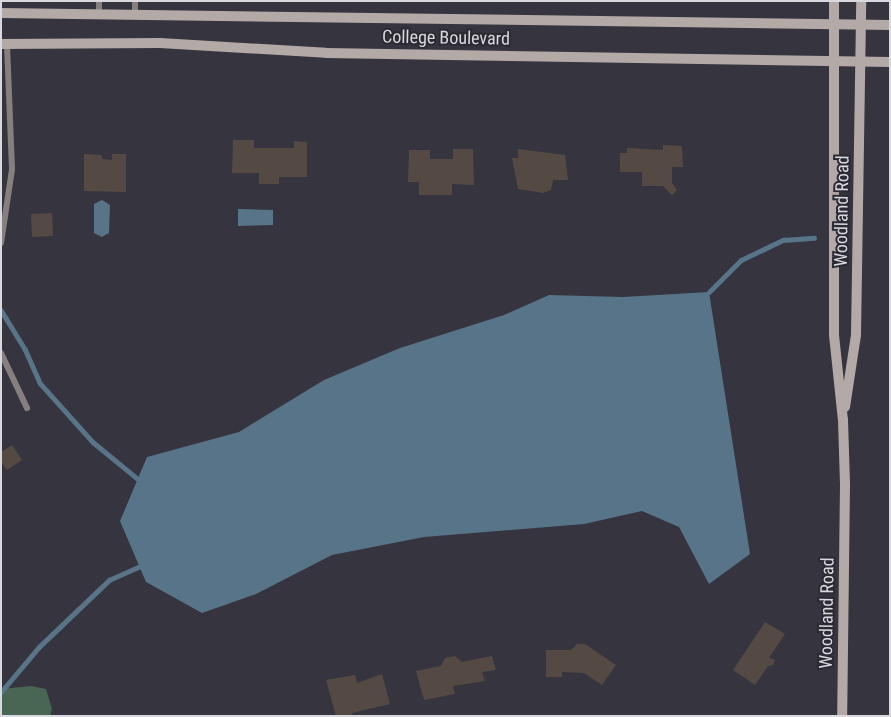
<!DOCTYPE html>
<style>
body{margin:0}
#map{position:relative;width:891px;height:717px;overflow:hidden;background:#36343e;font-family:"Roboto Condensed",sans-serif}
div>[style]{position:absolute}
.forest>*{inset:0;background:#486653}
.water>*{inset:0;background:#577489}
.stream>*{height:4.5px;margin:-2.25px;padding:0 2.25px;transform-origin:2.25px;border-radius:2.25px;background:#577489}
.building>*{inset:0;background:#544a43}
.service>*{height:6px;margin:-3px;padding:0 3px;transform-origin:3px;border-radius:3px;background:#867f7e}
.secondary>*{height:10px;margin:-5px;padding:0 5px;transform-origin:5px;border-radius:5px;background:#b3a9a7}
span{translate:-50% -50%;white-space:nowrap;text-align:center;line-height:1.15;-webkit-text-stroke:4px #2c2a33;paint-order:stroke}
.street-label{font-size:18px;color:#d9d8de}
.frame{position:absolute;inset:0;border:2px solid #d9d8de;pointer-events:none}
</style>
<div id="map">
<div class="forest">
<div style="clip-path:polygon(31px 686px,46px 689px,52px 709px,50px 716px,1px 716px,1px 689px)"></div>
</div>
<div class="water">
<div style="clip-path:polygon(102px 200px,110px 205px,109px 233px,102px 237px,94px 233px,94px 204px)"></div>
<div style="clip-path:polygon(238px 209px,273px 210px,273px 225px,238px 226px)"></div>
<div style="clip-path:polygon(709px 292px,750px 554px,709px 584px,679px 527px,642px 511px,584px 524px,424px 537px,332px 555px,256px 594px,202px 613px,146px 582px,120px 521px,147px 457px,239px 432px,324px 380px,400px 348px,504px 315px,549px 295px,623px 297px)"></div>
</div>
<div class="stream">
<div style="left:709px;top:292px;width:45px;rotate:-45deg"></div>
<div style="left:741px;top:260px;width:47px;rotate:-25.5deg"></div>
<div style="left:783px;top:240px;width:31px;rotate:-4deg"></div>
<div style="left:1px;top:310px;width:46px;rotate:58.4deg"></div>
<div style="left:25px;top:349px;width:37px;rotate:66deg"></div>
<div style="left:40px;top:383px;width:79px;rotate:48.1deg"></div>
<div style="left:93px;top:442px;width:58px;rotate:39.4deg"></div>
<div style="left:1px;top:692px;width:59px;rotate:-49.8deg"></div>
<div style="left:39px;top:647px;width:97px;rotate:-43.7deg"></div>
<div style="left:109px;top:580px;width:34px;rotate:-24deg"></div>
</div>
<div class="building">
<div style="clip-path:polygon(233px 140px,254px 140px,254px 148px,294px 148px,294px 141px,307px 142px,307px 177px,279px 177px,279px 184px,259px 184px,259px 173px,232px 173px)"></div>
<div style="clip-path:polygon(663px 145px,682px 146px,683px 167px,672px 167px,672px 183px,677px 190px,672px 195px,663px 186px,642px 186px,642px 172px,620px 172px,620px 153px,627px 153px,627px 148px,663px 150px)"></div>
<div style="clip-path:polygon(453px 149px,473px 149px,474px 185px,452px 184px,452px 195px,419px 195px,419px 182px,408px 182px,409px 150px,430px 150px,430px 159px,453px 159px)"></div>
<div style="clip-path:polygon(518px 149px,565px 155px,568px 180px,553px 180px,551px 190px,543px 193px,518px 189px,512px 158px,518px 158px)"></div>
<div style="clip-path:polygon(84px 154px,102px 155px,102px 159px,112px 160px,112px 154px,126px 154px,126px 192px,84px 191px)"></div>
<div style="clip-path:polygon(52px 213px,53px 236px,32px 237px,31px 214px)"></div>
<div style="clip-path:polygon(12px 445px,22px 460px,7px 470px,1px 462px,1px 452px)"></div>
<div style="clip-path:polygon(765px 622px,785px 634px,769px 658px,775px 660px,773px 665px,768px 666px,755px 685px,733px 670px)"></div>
<div style="clip-path:polygon(577px 644px,585px 644px,616px 665px,602px 685px,584px 673px,562px 672px,562px 677px,546px 677px,546px 650px,571px 650px)"></div>
<div style="clip-path:polygon(455px 656px,462px 662px,492px 656px,496px 670px,482px 672px,485px 681px,453px 686px,455px 694px,424px 700px,416px 671px,441px 666px,445px 658px)"></div>
<div style="clip-path:polygon(382px 674px,390px 704px,352px 713px,353px 716px,336px 716px,326px 680px,355px 675px,357px 683px)"></div>
</div>
<div class="service">
<div style="left:99px;top:14px;width:13px;rotate:-90deg"></div>
<div style="left:135px;top:14px;width:13px;rotate:-90deg"></div>
<div style="left:1px;top:243px;width:75px;rotate:-81.5deg"></div>
<div style="left:12px;top:169px;width:125px;rotate:-92.3deg"></div>
<div style="left:1px;top:353px;width:61px;rotate:64.7deg"></div>
</div>
<div class="secondary">
<div style="left:834px;top:1px;width:334px;rotate:90deg"></div>
<div style="left:834px;top:335px;width:85px;rotate:84deg"></div>
<div style="left:843px;top:420px;width:65px;rotate:88.2deg"></div>
<div style="left:845px;top:485px;width:231px;rotate:90.7deg"></div>
<div style="left:1px;top:13px;width:889px;rotate:0.77deg"></div>
<div style="left:1px;top:44px;width:159px;rotate:-0.4deg"></div>
<div style="left:160px;top:43px;width:166px;rotate:3.4deg"></div>
<div style="left:326px;top:53px;width:564px;rotate:0.91deg"></div>
<div style="left:845px;top:407px;width:73px;rotate:-81.3deg"></div>
<div style="left:856px;top:335px;width:334px;rotate:-89.1deg"></div>
</div>
<div class="street-label">
<span style="left:446px;top:38px;rotate:1deg">College Boulevard</span>
<span style="left:842px;top:211px;rotate:-89deg">Woodland Road</span>
<span style="left:827px;top:613px;rotate:-89deg">Woodland Road</span>
</div>
<div class="frame"></div>
</div>
